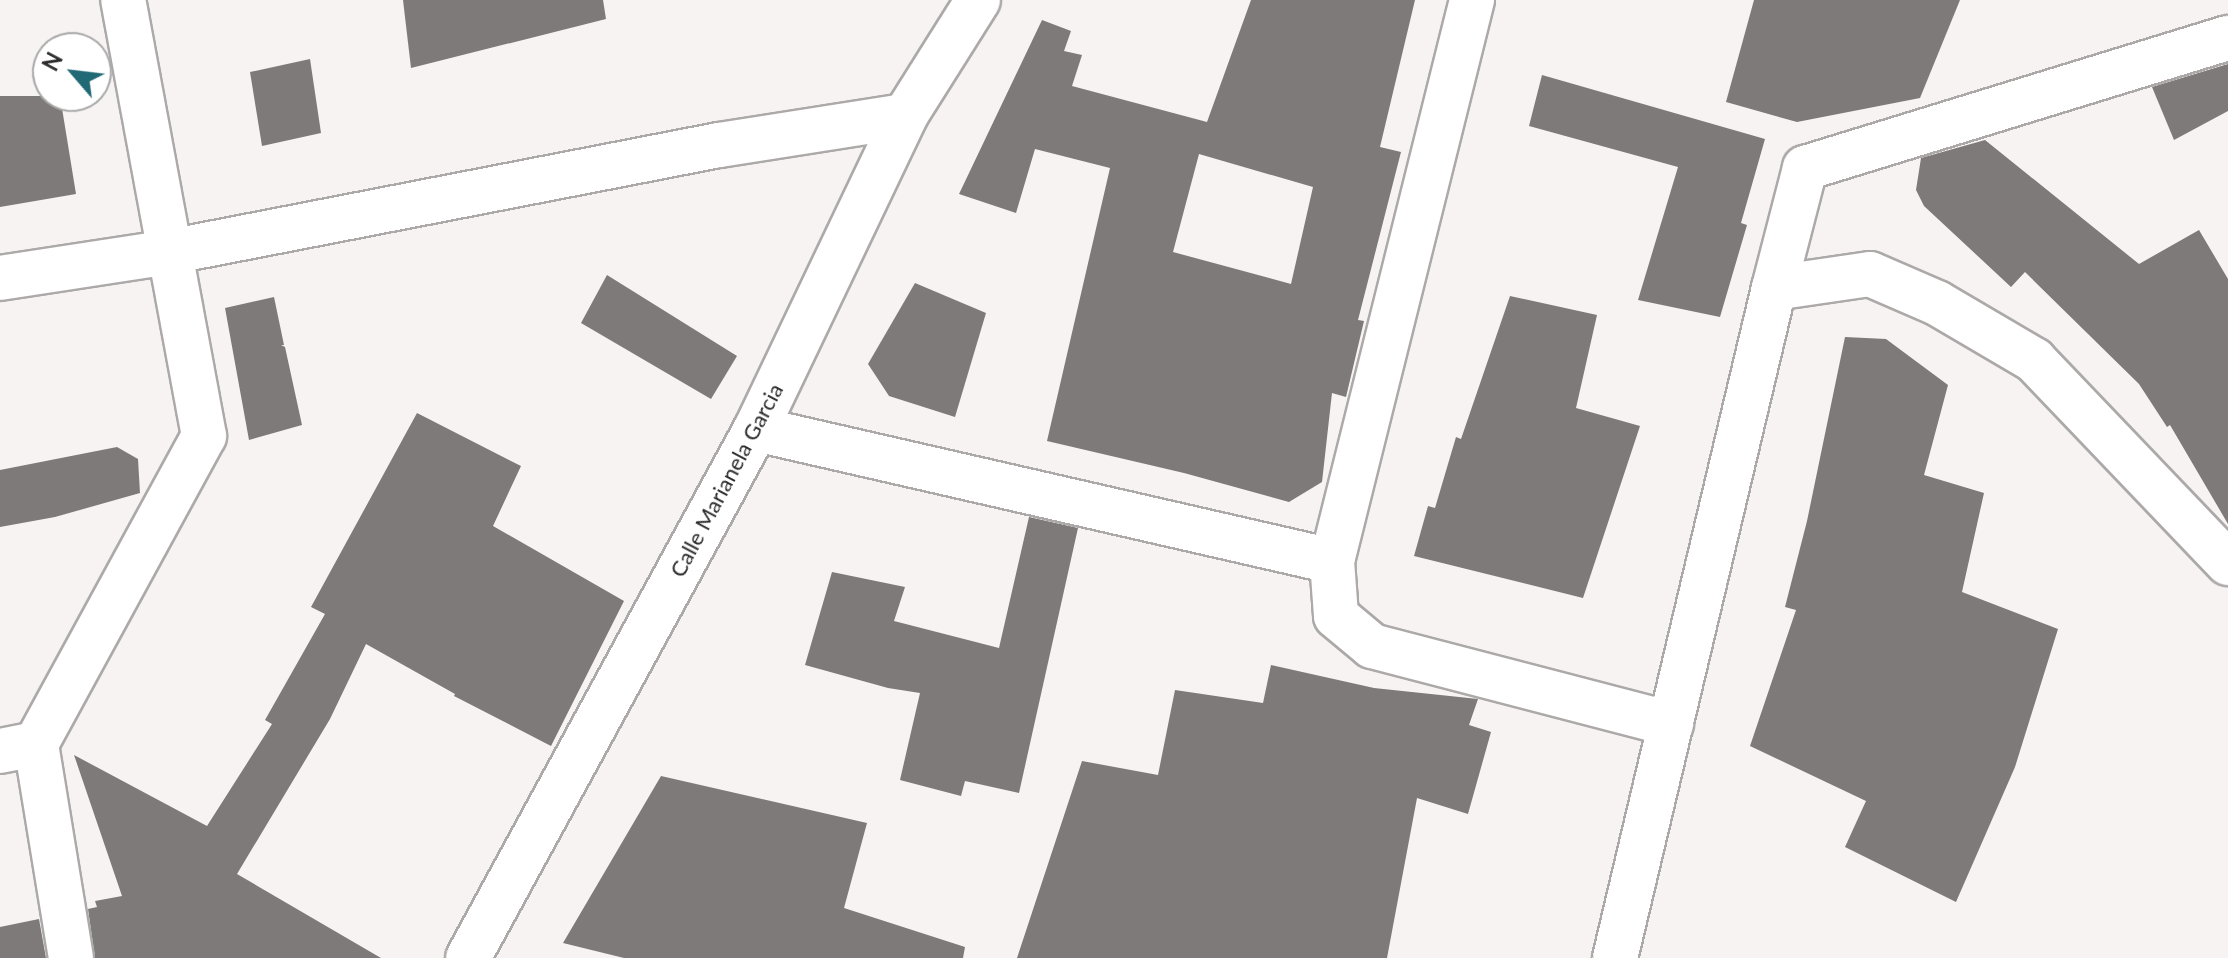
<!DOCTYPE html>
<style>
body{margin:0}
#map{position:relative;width:2228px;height:958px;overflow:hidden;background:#f7f3f2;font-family:Lato,sans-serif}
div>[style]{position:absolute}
.building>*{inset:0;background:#7d7a79}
.roads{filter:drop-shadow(2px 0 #aca9a8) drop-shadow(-2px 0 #aca9a8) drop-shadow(0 2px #aca9a8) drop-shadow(0 -2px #aca9a8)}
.minor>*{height:44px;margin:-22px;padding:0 22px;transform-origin:22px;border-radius:22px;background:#fff}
span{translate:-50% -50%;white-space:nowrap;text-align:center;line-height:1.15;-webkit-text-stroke:6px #fff;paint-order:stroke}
.street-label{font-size:22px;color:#2b2929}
.north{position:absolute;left:32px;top:32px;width:80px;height:80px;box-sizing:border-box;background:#fff;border:2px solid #aaa9a9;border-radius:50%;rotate:298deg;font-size:22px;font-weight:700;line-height:32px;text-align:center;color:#2b2929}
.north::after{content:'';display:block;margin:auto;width:28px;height:36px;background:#206975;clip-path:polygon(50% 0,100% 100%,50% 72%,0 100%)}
</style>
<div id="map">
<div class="building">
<div style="clip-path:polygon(403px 0,603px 0,606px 19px,411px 68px)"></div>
<div style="clip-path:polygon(evenodd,1251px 0,1415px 0,1380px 147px,1401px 152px,1358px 320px,1364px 321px,1346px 397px,1332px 393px,1322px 482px,1289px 502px,1184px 473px,1047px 441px,1110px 168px,1035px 149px,1016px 213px,959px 194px,1042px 20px,1071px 31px,1064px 51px,1082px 55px,1072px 86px,1207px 122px,1251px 0,1199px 154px,1313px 187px,1291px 284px,1173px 252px,1199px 154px)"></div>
<div style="clip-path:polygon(1754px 0,1960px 0,1920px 98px,1797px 122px,1726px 102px)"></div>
<div style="clip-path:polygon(310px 59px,321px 133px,262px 146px,250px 72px)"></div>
<div style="clip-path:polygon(2228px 64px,2228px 111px,2174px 140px,2152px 87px)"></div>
<div style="clip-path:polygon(1542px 75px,1765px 139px,1741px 223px,1747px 225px,1720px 317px,1638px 300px,1678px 167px,1529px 126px)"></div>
<div style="clip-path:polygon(0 96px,60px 96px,76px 194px,0 207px)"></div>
<div style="clip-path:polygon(1985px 140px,2139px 264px,2199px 230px,2228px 279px,2228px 524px,2170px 425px,2167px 427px,2139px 384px,2025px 272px,2011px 287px,1924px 206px,1916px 190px,1921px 158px)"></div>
<div style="clip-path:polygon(607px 275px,737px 356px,711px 399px,581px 323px)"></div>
<div style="clip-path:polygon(915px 283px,986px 313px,955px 417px,889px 396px,868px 364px)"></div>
<div style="clip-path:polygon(1510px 296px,1597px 315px,1576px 408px,1640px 426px,1583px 598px,1414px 556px,1428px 506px,1435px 508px,1456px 437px,1461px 439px)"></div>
<div style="clip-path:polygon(274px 297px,284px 345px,281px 345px,285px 347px,302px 425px,249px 440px,225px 308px)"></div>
<div style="clip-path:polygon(1845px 337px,1886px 339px,1948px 385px,1924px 475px,1984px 493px,1962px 592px,2058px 629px,2015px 767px,1956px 902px,1845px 847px,1866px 801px,1750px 746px,1796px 610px,1785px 607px,1807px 521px)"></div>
<div style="clip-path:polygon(417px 413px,521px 466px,493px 526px,624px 601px,551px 746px,454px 696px,455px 694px,366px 644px,330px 719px,237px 874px,381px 958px,95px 958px,88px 909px,97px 907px,95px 901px,122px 896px,74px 755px,207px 826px,272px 724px,265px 720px,325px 614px,311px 607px)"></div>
<div style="clip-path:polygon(117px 447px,138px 459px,140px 493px,55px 517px,0 527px,0 470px)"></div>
<div style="clip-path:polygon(1029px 517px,1078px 528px,1019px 793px,965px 781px,961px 796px,900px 780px,920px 693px,888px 688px,805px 665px,832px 572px,905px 587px,894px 621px,999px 648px)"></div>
<div style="clip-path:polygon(1271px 665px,1374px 688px,1478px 699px,1469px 725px,1491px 732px,1468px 814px,1417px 798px,1387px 958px,1017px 958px,1082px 761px,1158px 775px,1175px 690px,1263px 703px)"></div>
<div style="clip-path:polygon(661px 776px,867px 823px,844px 908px,965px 947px,963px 958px,624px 958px,563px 943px)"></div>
<div style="clip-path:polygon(39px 919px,46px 958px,0 958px,0 927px)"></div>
</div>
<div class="roads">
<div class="minor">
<div style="left:1472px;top:0;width:578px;rotate:104.01deg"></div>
<div style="left:1332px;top:561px;width:55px;rotate:85.8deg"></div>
<div style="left:1336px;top:616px;width:47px;rotate:39.8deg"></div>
<div style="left:1372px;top:646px;width:309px;rotate:14.6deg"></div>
<div style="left:0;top:278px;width:171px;rotate:-8.7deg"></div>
<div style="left:169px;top:252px;width:560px;rotate:-11.01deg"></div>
<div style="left:719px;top:145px;width:188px;rotate:-8.9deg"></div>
<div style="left:1774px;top:288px;width:124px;rotate:-75.5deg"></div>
<div style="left:1805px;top:168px;width:443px;rotate:-17.1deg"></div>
<div style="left:756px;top:429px;width:591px;rotate:12.91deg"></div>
<div style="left:0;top:751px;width:37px;rotate:-11deg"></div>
<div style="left:71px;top:958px;width:217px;rotate:-99.3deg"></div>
<div style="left:36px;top:744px;width:351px;rotate:-61.4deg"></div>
<div style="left:204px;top:436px;width:443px;rotate:-100.5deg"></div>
<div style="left:468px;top:958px;width:602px;rotate:-61.44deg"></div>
<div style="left:756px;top:429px;width:347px;rotate:-64.5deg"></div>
<div style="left:905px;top:116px;width:137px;rotate:-57.8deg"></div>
<div style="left:1615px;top:958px;width:689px;rotate:-76.65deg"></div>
<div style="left:1774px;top:288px;width:97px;rotate:-8.3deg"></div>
<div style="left:1870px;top:274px;width:73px;rotate:23.4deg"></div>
<div style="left:1937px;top:303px;width:113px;rotate:30.4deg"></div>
<div style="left:2034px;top:360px;width:281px;rotate:46.3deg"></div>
</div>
</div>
<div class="street-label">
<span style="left:726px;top:480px;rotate:-62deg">Calle Marianela Garcia</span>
</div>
<div class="north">N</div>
</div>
